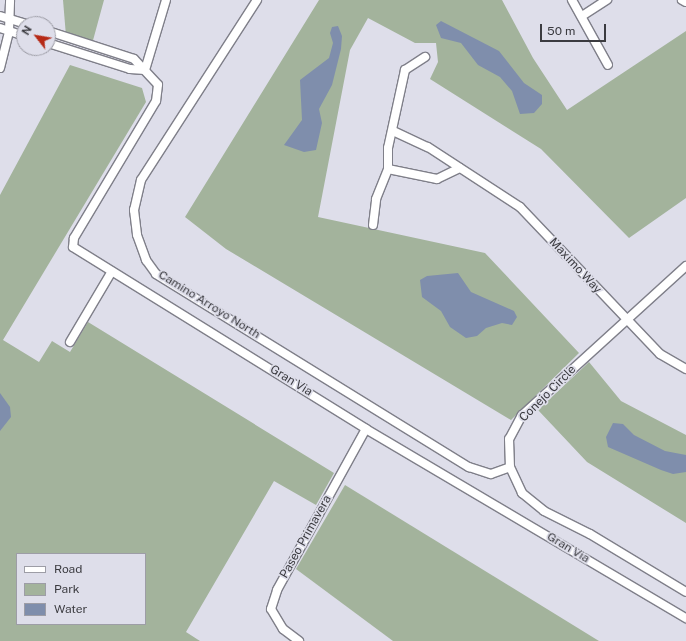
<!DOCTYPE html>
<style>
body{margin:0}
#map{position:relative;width:686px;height:641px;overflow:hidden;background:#dedeea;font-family:"Public Sans",sans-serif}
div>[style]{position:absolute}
.green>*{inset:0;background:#a3b39c}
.water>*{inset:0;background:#7f8eac}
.roads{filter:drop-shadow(1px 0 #7f7f89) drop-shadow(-1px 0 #7f7f89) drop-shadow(0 1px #7f7f89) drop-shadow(0 -1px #7f7f89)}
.street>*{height:8px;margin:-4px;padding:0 4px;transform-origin:4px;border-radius:4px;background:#fff}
span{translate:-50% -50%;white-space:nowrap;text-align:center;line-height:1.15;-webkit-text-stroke:3.5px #dedeea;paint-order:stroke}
.street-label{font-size:12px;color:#3b3b40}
.legend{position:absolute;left:16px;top:553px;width:130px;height:72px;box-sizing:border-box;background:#dedeea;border:1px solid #9d9da6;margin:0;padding:5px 7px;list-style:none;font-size:12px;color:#3b3b40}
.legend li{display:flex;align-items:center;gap:8px;height:20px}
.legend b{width:20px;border:1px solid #9d9da6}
.north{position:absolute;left:16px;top:16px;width:40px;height:40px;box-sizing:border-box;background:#dedeea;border:1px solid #9d9da6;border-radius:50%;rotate:301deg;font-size:11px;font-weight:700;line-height:16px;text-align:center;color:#3b3b40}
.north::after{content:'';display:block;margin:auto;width:14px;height:18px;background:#b62916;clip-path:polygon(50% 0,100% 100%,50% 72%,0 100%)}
.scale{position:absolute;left:540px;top:24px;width:66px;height:18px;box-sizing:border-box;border:2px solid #3b3b40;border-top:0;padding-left:5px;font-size:12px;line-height:14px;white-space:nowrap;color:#3b3b40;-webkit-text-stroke:3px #dedeea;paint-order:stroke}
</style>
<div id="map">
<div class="green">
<div style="clip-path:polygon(63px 0,104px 0,92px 44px,66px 36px)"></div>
<div style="clip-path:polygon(319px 0,502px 0,533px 58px,567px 110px,686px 31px,686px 198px,629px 238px,541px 149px,430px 79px,438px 62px,436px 43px,415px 43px,368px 18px,350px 50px,318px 217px,485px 253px,579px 353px,511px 420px,226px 249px,185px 217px)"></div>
<div style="clip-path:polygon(evenodd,70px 65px,142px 88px,146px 102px,3px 340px,39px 362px,52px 341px,70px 352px,88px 322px,334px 473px,316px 505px,274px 481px,186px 632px,200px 641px,0 641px,0 195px,70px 65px,17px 554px,145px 554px,145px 624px,17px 624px,17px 554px)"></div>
<div style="clip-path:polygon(589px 362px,621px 401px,686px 435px,686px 523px,587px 462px,538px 410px)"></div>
<div style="clip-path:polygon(345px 485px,599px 641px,393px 641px,296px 569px)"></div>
</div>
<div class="water">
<div style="clip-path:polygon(441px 21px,499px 51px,524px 83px,542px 95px,542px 104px,534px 113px,520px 114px,512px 91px,500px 77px,478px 65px,461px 43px,441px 38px,436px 25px)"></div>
<div style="clip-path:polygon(338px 26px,342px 36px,341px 49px,332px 85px,319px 109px,322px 123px,316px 150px,304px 152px,284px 145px,302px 120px,300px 80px,329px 58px,333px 43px,330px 33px,332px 27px)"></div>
<div style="clip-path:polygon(458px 273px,471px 292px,514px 311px,517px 317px,512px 325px,502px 323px,486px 328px,477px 336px,466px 338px,450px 327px,441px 311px,422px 297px,420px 280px,427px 276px)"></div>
<div style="clip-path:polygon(0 393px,10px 407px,11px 417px,0 431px)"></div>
<div style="clip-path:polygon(613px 423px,623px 424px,634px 435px,665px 451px,686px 455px,686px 472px,673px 474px,661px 470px,608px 447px,606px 437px)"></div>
</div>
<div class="roads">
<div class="street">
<div style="left:257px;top:0;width:214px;rotate:122.8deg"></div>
<div style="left:141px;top:180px;width:31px;rotate:103deg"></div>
<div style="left:134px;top:210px;width:25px;rotate:83deg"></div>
<div style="left:137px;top:235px;width:27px;rotate:70deg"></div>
<div style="left:146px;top:260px;width:17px;rotate:54deg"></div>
<div style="left:156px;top:274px;width:368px;rotate:31.7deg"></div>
<div style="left:469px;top:467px;width:23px;rotate:18deg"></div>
<div style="left:491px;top:474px;width:20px;rotate:-20deg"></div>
<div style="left:572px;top:0;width:74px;rotate:61deg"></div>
<div style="left:682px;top:0;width:4px;rotate:27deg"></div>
<div style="left:0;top:16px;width:27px;rotate:17deg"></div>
<div style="left:582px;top:16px;width:30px;rotate:-33deg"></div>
<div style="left:0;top:28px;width:25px;rotate:18deg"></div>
<div style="left:48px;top:31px;width:90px;rotate:18deg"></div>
<div style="left:134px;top:59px;width:35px;rotate:47deg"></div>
<div style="left:158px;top:85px;width:16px;rotate:97deg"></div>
<div style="left:156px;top:101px;width:160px;rotate:120.9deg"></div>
<div style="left:74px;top:238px;width:9px;rotate:96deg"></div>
<div style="left:73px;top:247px;width:345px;rotate:31.8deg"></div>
<div style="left:366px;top:429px;width:372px;rotate:30.6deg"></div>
<div style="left:48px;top:43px;width:86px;rotate:17.6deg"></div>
<div style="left:130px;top:69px;width:15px;rotate:4deg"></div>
<div style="left:0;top:68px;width:38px;rotate:-76deg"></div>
<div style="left:9px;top:31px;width:31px;rotate:-88deg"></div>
<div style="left:145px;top:70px;width:73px;rotate:-73.3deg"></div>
<div style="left:393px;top:131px;width:38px;rotate:25deg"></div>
<div style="left:428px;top:147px;width:110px;rotate:33.1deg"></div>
<div style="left:520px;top:207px;width:203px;rotate:46.4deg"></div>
<div style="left:660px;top:354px;width:30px;rotate:30deg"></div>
<div style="left:388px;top:169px;width:50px;rotate:11.5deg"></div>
<div style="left:437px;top:179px;width:25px;rotate:-26deg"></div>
<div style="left:373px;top:225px;width:26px;rotate:-83deg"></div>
<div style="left:376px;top:199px;width:32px;rotate:-68deg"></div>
<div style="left:388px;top:169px;width:21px;rotate:-90deg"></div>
<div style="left:388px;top:148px;width:80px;rotate:-77.7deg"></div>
<div style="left:405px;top:70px;width:24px;rotate:-33deg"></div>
<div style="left:686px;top:266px;width:222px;rotate:137.7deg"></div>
<div style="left:522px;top:415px;width:27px;rotate:118deg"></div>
<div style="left:509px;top:439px;width:28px;rotate:88deg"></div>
<div style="left:510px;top:467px;width:29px;rotate:65deg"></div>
<div style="left:522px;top:493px;width:28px;rotate:39deg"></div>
<div style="left:544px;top:511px;width:51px;rotate:26.6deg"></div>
<div style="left:590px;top:534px;width:112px;rotate:31.1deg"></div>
<div style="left:70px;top:342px;width:82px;rotate:-59.4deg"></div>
<div style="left:299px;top:641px;width:20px;rotate:-143deg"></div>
<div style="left:283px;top:629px;width:23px;rotate:-121deg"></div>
<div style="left:271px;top:609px;width:20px;rotate:-72deg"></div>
<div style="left:277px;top:590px;width:184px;rotate:-61.1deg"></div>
</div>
</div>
<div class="street-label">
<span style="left:575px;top:266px;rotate:47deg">Maximo Way</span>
<span style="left:209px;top:305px;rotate:32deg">Camino Arroyo North</span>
<span style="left:291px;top:381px;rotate:32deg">Gran Via</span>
<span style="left:548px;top:394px;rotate:-45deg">Conejo Circle</span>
<span style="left:306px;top:537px;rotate:-61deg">Paseo Primavera</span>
<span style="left:568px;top:548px;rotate:31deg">Gran Via</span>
</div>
<ul class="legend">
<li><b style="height:5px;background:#fff"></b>Road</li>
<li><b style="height:11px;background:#a3b39c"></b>Park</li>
<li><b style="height:11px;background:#7f8eac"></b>Water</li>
</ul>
<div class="north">N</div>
<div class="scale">50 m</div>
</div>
